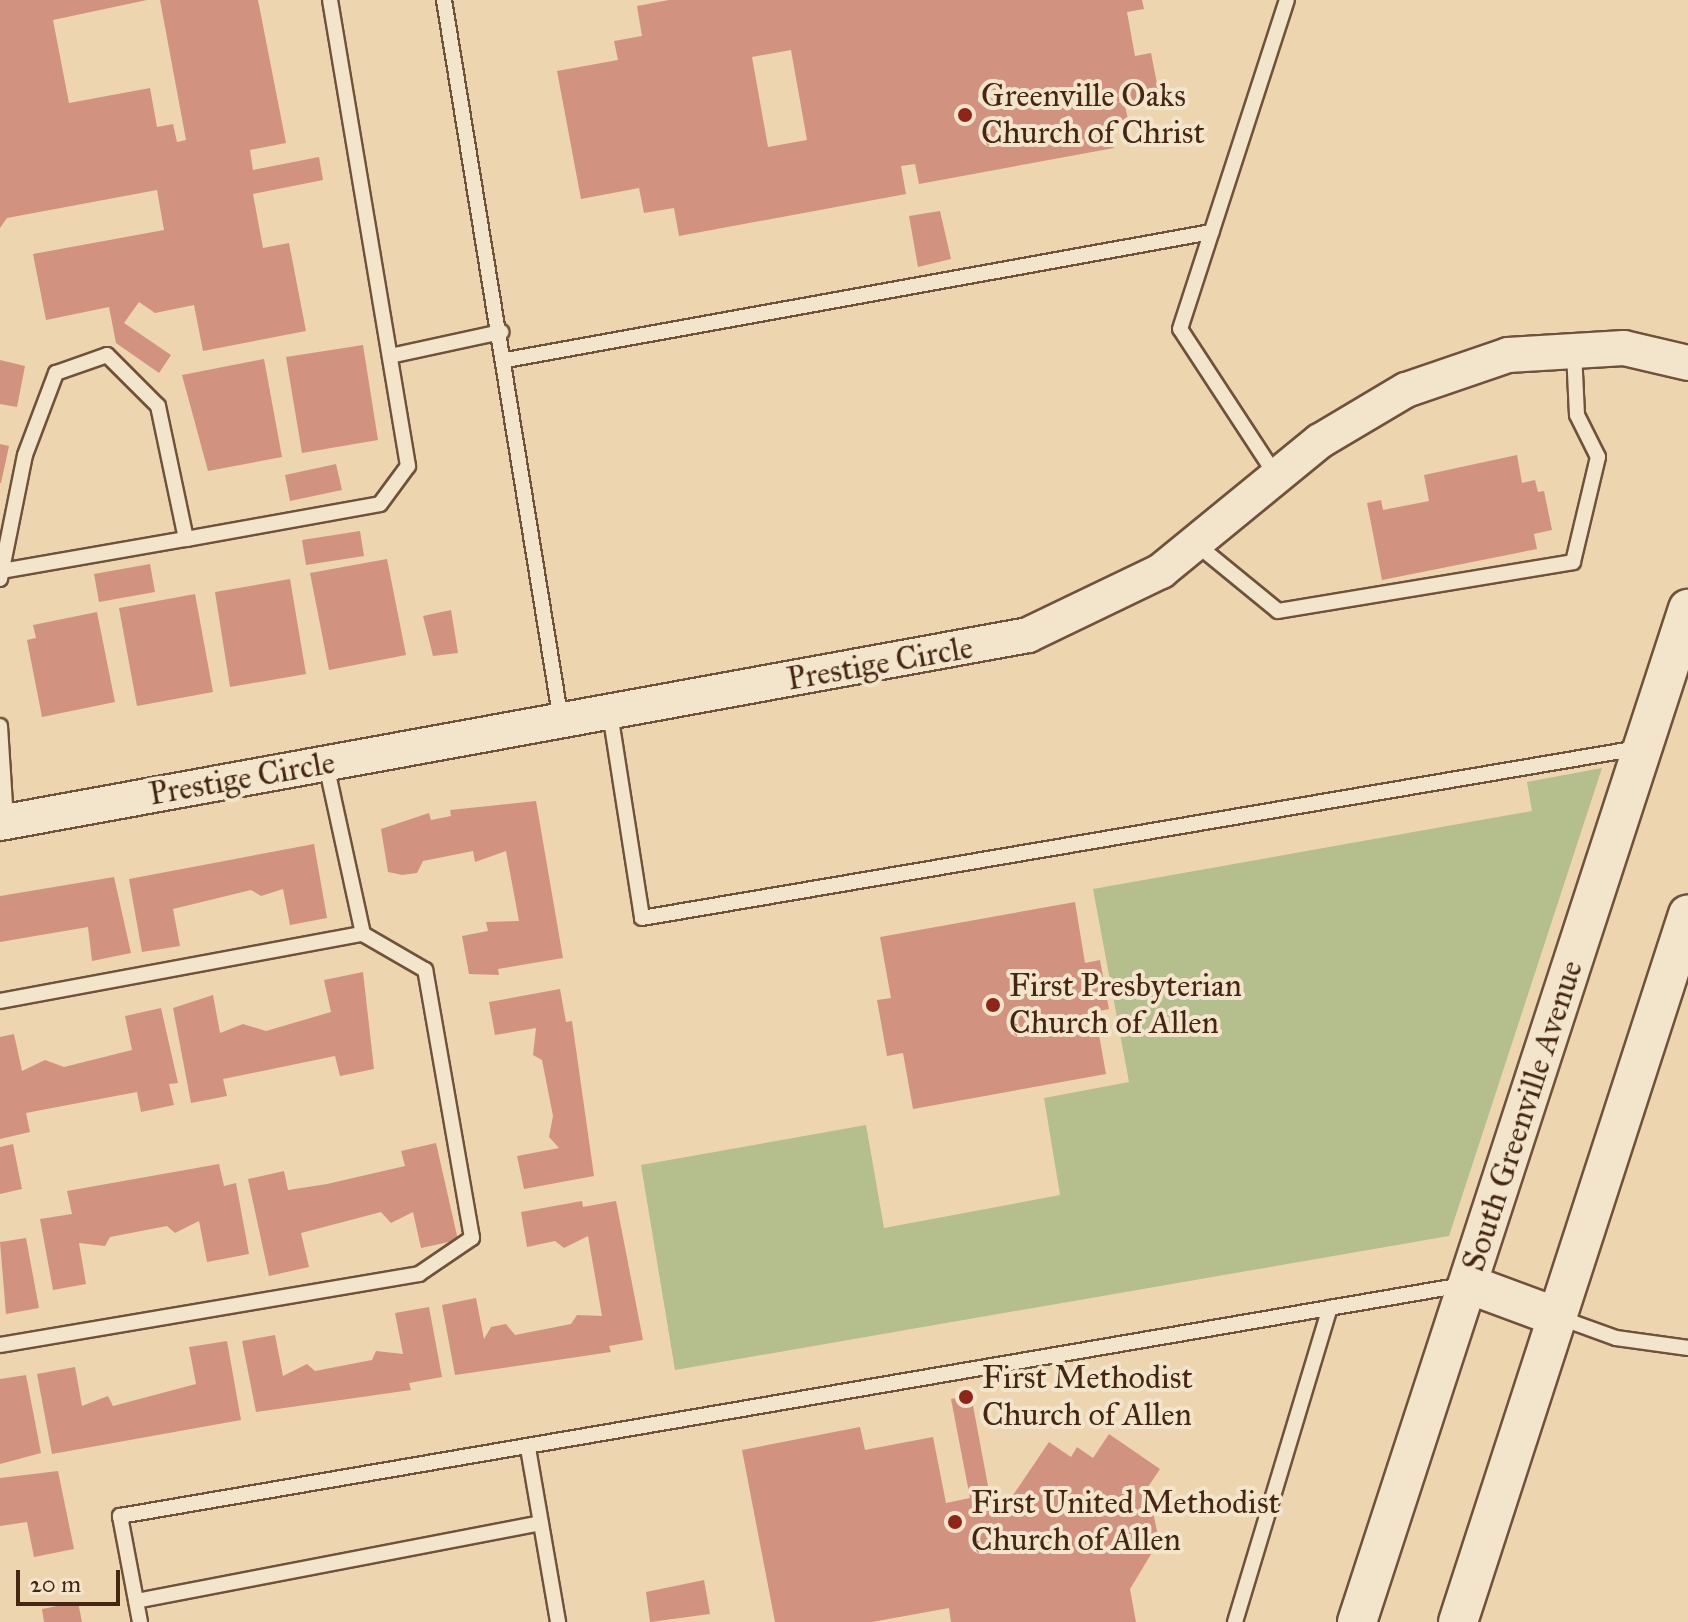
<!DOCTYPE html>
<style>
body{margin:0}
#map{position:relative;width:1688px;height:1622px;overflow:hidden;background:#edd5b0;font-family:"IM FELL Great Primer",serif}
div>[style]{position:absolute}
.green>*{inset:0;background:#b5be8d}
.building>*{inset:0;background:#d29280}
.roads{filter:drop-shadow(2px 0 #6f523a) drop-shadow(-2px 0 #6f523a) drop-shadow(0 2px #6f523a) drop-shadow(0 -2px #6f523a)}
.service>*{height:14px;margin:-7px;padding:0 7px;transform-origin:7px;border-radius:7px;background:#f3e4cc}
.tertiary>*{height:34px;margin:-17px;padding:0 17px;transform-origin:17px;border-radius:17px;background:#f3e4cc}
.secondary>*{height:38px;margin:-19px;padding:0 19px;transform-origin:19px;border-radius:19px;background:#f3e4cc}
.dots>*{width:22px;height:22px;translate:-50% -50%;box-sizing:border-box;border:4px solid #f3e4cc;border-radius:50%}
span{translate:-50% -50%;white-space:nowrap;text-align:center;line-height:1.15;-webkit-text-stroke:8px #f3e4cc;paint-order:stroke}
.poi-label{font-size:32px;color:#452613}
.left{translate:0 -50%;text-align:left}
.street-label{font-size:32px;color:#452613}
.scale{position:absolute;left:16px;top:1570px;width:104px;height:36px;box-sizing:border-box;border:4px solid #452613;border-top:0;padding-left:10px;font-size:24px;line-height:28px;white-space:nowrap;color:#452613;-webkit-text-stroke:6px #f3e4cc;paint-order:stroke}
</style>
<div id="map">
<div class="green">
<div style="clip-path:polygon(1602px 768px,1449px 1236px,675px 1370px,641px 1165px,866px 1125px,884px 1228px,1060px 1195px,1044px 1098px,1129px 1082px,1093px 889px,1532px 811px,1527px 782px)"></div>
</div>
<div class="building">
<div style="clip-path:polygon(0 0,147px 0,53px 20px,69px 103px,150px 88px,157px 127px,173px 124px,177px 142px,186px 140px,160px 0,258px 0,286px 143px,250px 150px,253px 170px,319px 157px,323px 180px,253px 194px,263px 248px,289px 243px,306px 331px,203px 351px,194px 305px,155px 313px,139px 302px,124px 323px,171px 355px,159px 373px,116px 343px,109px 307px,46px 320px,33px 254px,164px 230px,157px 190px,7px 218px,0 228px)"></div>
<div style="clip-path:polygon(evenodd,669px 0,1142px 0,1144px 9px,1127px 12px,1135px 56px,1151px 53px,1160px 99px,1125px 106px,1129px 124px,1110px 127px,1114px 148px,919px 184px,915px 164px,901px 166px,906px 194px,679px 236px,674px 208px,644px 213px,639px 188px,581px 199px,557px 71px,618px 60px,614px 41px,642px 36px,637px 6px,669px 0,791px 50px,807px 140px,768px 147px,752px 57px,791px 50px)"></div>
<div style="clip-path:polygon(940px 211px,951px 259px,918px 267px,909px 216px)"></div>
<div style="clip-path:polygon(363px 345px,378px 440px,302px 453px,286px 357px)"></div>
<div style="clip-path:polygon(264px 359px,282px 457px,208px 471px,182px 375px)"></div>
<div style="clip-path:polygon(0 360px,25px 366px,17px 407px,0 404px)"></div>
<div style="clip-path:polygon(0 444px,9px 446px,1px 483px,0 483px)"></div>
<div style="clip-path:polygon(1517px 455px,1522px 483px,1535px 480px,1538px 492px,1544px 491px,1552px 530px,1534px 534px,1537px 549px,1382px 580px,1367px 503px,1381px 500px,1383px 510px,1429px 501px,1424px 475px)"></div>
<div style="clip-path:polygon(336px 464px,342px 490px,290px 501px,285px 475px)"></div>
<div style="clip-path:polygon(360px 531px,364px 556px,306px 565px,302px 540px)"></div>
<div style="clip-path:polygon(387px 559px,406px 655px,329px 670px,310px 573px)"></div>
<div style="clip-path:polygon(150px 564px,155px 592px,99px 602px,94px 574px)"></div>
<div style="clip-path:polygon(290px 579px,306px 674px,230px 687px,215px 592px)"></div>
<div style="clip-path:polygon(195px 594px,213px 692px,137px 706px,119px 608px)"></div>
<div style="clip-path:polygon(451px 610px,458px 653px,433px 656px,423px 616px)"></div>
<div style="clip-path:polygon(97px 612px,115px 702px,42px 717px,27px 640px,36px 638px,33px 625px)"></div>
<div style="clip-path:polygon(536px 801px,563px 958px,498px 969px,499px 975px,469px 974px,462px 936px,488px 931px,486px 922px,519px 921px,506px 851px,475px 862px,473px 851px,423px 861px,417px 873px,402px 875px,388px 872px,381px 829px,429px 813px,431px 820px,451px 816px,450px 810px)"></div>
<div style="clip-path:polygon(314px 844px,327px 918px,290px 925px,283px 889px,261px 896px,251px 890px,173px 909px,180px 946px,142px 952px,129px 879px)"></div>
<div style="clip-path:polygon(114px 877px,131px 953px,92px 961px,88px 927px,0 942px,0 896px)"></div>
<div style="clip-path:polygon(1075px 902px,1085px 963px,1100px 960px,1109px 1009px,1095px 1012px,1106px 1074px,913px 1109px,903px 1053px,887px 1056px,877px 1000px,891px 998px,880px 937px)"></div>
<div style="clip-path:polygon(363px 972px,374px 1069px,340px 1076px,335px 1056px,223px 1079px,227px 1096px,191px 1103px,173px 1008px,213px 995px,220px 1033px,243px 1024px,266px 1031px,331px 1012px,324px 980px)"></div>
<div style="clip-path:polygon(560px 989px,566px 1022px,572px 1021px,594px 1176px,524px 1189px,517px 1156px,559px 1148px,549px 1137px,553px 1116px,542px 1060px,533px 1055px,536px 1028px,495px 1035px,489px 1002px)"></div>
<div style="clip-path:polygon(161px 1008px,178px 1083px,169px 1084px,174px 1105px,141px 1112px,137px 1092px,57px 1107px,26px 1113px,30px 1132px,0 1139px,0 1037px,14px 1034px,22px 1071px,45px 1060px,64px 1067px,132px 1050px,125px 1016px)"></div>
<div style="clip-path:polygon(436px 1143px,458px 1240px,421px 1248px,413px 1212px,391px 1223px,381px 1212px,301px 1233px,309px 1267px,269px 1276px,248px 1179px,284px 1171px,288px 1190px,327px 1184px,405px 1166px,401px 1151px)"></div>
<div style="clip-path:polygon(13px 1144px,22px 1189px,0 1194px,0 1147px)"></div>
<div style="clip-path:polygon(219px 1164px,224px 1186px,236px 1183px,249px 1254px,207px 1262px,199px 1221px,175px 1233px,167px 1226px,110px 1237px,105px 1246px,79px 1243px,86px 1284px,53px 1290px,40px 1219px,72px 1214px,67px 1191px)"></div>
<div style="clip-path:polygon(582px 1201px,583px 1207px,616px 1201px,643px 1340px,609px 1346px,611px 1352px,455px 1375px,442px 1305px,476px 1298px,484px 1339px,491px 1327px,506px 1324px,515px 1335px,571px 1324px,577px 1315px,602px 1316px,588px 1236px,564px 1248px,555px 1241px,527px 1247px,521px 1212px)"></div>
<div style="clip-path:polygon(26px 1238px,39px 1308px,6px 1314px,0 1242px)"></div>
<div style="clip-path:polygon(429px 1307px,442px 1377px,409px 1383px,411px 1390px,256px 1412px,242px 1341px,275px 1335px,283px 1376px,307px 1364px,315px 1371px,372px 1360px,376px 1351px,403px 1354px,395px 1313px)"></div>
<div style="clip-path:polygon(227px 1341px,241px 1420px,52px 1454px,37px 1374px,75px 1367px,82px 1406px,108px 1396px,113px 1406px,196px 1384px,189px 1347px)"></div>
<div style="clip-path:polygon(26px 1375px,41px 1453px,0 1464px,0 1379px)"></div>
<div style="clip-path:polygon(971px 1395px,989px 1491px,1007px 1504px,1049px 1442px,1071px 1457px,1077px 1447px,1093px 1458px,1109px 1434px,1160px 1469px,1148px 1487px,1159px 1541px,1130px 1589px,1136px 1622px,951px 1622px,949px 1608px,872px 1622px,775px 1622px,742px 1450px,860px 1427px,865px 1450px,933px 1437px,946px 1503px,970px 1498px,951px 1399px)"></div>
<div style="clip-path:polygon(58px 1471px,74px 1549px,34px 1557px,27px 1522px,0 1526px,0 1478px)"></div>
<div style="clip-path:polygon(704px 1580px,710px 1614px,650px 1622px,646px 1592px)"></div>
<div style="clip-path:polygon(78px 1602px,82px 1622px,44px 1622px,42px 1609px)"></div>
</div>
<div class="roads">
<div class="service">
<div style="left:444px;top:0;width:730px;rotate:80.78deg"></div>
<div style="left:390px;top:356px;width:114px;rotate:-12.2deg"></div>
<div style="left:506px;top:360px;width:717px;rotate:-10.29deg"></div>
<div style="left:1275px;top:474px;width:173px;rotate:-123.2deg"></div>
<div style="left:1180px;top:329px;width:346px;rotate:-72deg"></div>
<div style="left:1195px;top:543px;width:107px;rotate:39.3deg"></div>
<div style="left:1278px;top:611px;width:299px;rotate:-9.4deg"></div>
<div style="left:1573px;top:562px;width:108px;rotate:-76.6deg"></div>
<div style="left:1598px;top:457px;width:47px;rotate:-116.6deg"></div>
<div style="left:1577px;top:415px;width:63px;rotate:-92.7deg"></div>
<div style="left:2px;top:571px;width:187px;rotate:-9.9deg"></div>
<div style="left:0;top:579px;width:126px;rotate:-78.6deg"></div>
<div style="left:25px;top:455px;width:88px;rotate:-69.3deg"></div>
<div style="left:56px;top:373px;width:54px;rotate:-19.4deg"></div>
<div style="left:107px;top:355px;width:72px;rotate:45deg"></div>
<div style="left:158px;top:406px;width:136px;rotate:78.1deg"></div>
<div style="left:186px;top:539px;width:197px;rotate:-10.2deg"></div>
<div style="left:380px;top:504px;width:47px;rotate:-53.6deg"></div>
<div style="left:408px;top:466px;width:472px;rotate:-99.5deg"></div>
<div style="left:610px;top:713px;width:207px;rotate:81.1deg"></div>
<div style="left:642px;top:918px;width:1011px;rotate:-9.68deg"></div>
<div style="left:0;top:726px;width:95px;rotate:86.4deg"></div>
<div style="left:0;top:1001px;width:369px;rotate:-10.5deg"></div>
<div style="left:1558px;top:1317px;width:62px;rotate:19.9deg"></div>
<div style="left:1616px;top:1338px;width:73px;rotate:7.9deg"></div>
<div style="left:0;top:1345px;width:425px;rotate:-9.6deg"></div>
<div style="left:419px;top:1274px;width:64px;rotate:-34.2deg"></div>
<div style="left:472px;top:1238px;width:272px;rotate:-99.9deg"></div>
<div style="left:425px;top:970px;width:72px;rotate:-149.9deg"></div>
<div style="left:363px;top:934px;width:174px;rotate:-102.3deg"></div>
<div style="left:528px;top:1448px;width:177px;rotate:80.2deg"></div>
<div style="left:136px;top:1601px;width:412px;rotate:-10.9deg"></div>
<div style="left:140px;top:1622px;width:108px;rotate:-100.7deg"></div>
<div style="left:120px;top:1516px;width:1363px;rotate:-9.76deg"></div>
<div style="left:1235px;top:1622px;width:328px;rotate:-73.2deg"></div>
</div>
<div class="tertiary">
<div style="left:0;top:823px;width:1045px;rotate:-10.36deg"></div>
<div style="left:1028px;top:635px;width:148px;rotate:-25.7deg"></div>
<div style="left:1161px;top:571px;width:205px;rotate:-39.3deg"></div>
<div style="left:1320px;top:441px;width:100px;rotate:-30.7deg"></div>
<div style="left:1406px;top:390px;width:108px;rotate:-18.9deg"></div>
<div style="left:1508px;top:355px;width:116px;rotate:-3.5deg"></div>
<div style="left:1624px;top:348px;width:66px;rotate:13.2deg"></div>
</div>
<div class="secondary">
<div style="left:1468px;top:1284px;width:95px;rotate:20.3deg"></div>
<div style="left:1357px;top:1622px;width:1066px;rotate:-71.91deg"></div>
<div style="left:1458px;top:1622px;width:744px;rotate:-72deg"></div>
</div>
</div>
<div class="dots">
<div style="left:965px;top:115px;background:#8f2418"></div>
<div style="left:993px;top:1005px;background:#8f2418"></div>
<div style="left:966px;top:1397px;background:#8f2418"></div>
<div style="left:955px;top:1522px;background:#8f2418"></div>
</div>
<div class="poi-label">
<span class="left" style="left:981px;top:115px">Greenville Oaks<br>Church of Christ</span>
<span class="left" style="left:1009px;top:1005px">First Presbyterian<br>Church of Allen</span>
<span class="left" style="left:982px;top:1397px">First Methodist<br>Church of Allen</span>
<span class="left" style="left:971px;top:1522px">First United Methodist<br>Church of Allen</span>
</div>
<div class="street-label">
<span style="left:880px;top:664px;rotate:-10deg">Prestige Circle</span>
<span style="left:242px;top:779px;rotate:-10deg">Prestige Circle</span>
<span style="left:1523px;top:1116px;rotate:-72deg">South Greenville Avenue</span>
</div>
<div class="scale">20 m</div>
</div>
